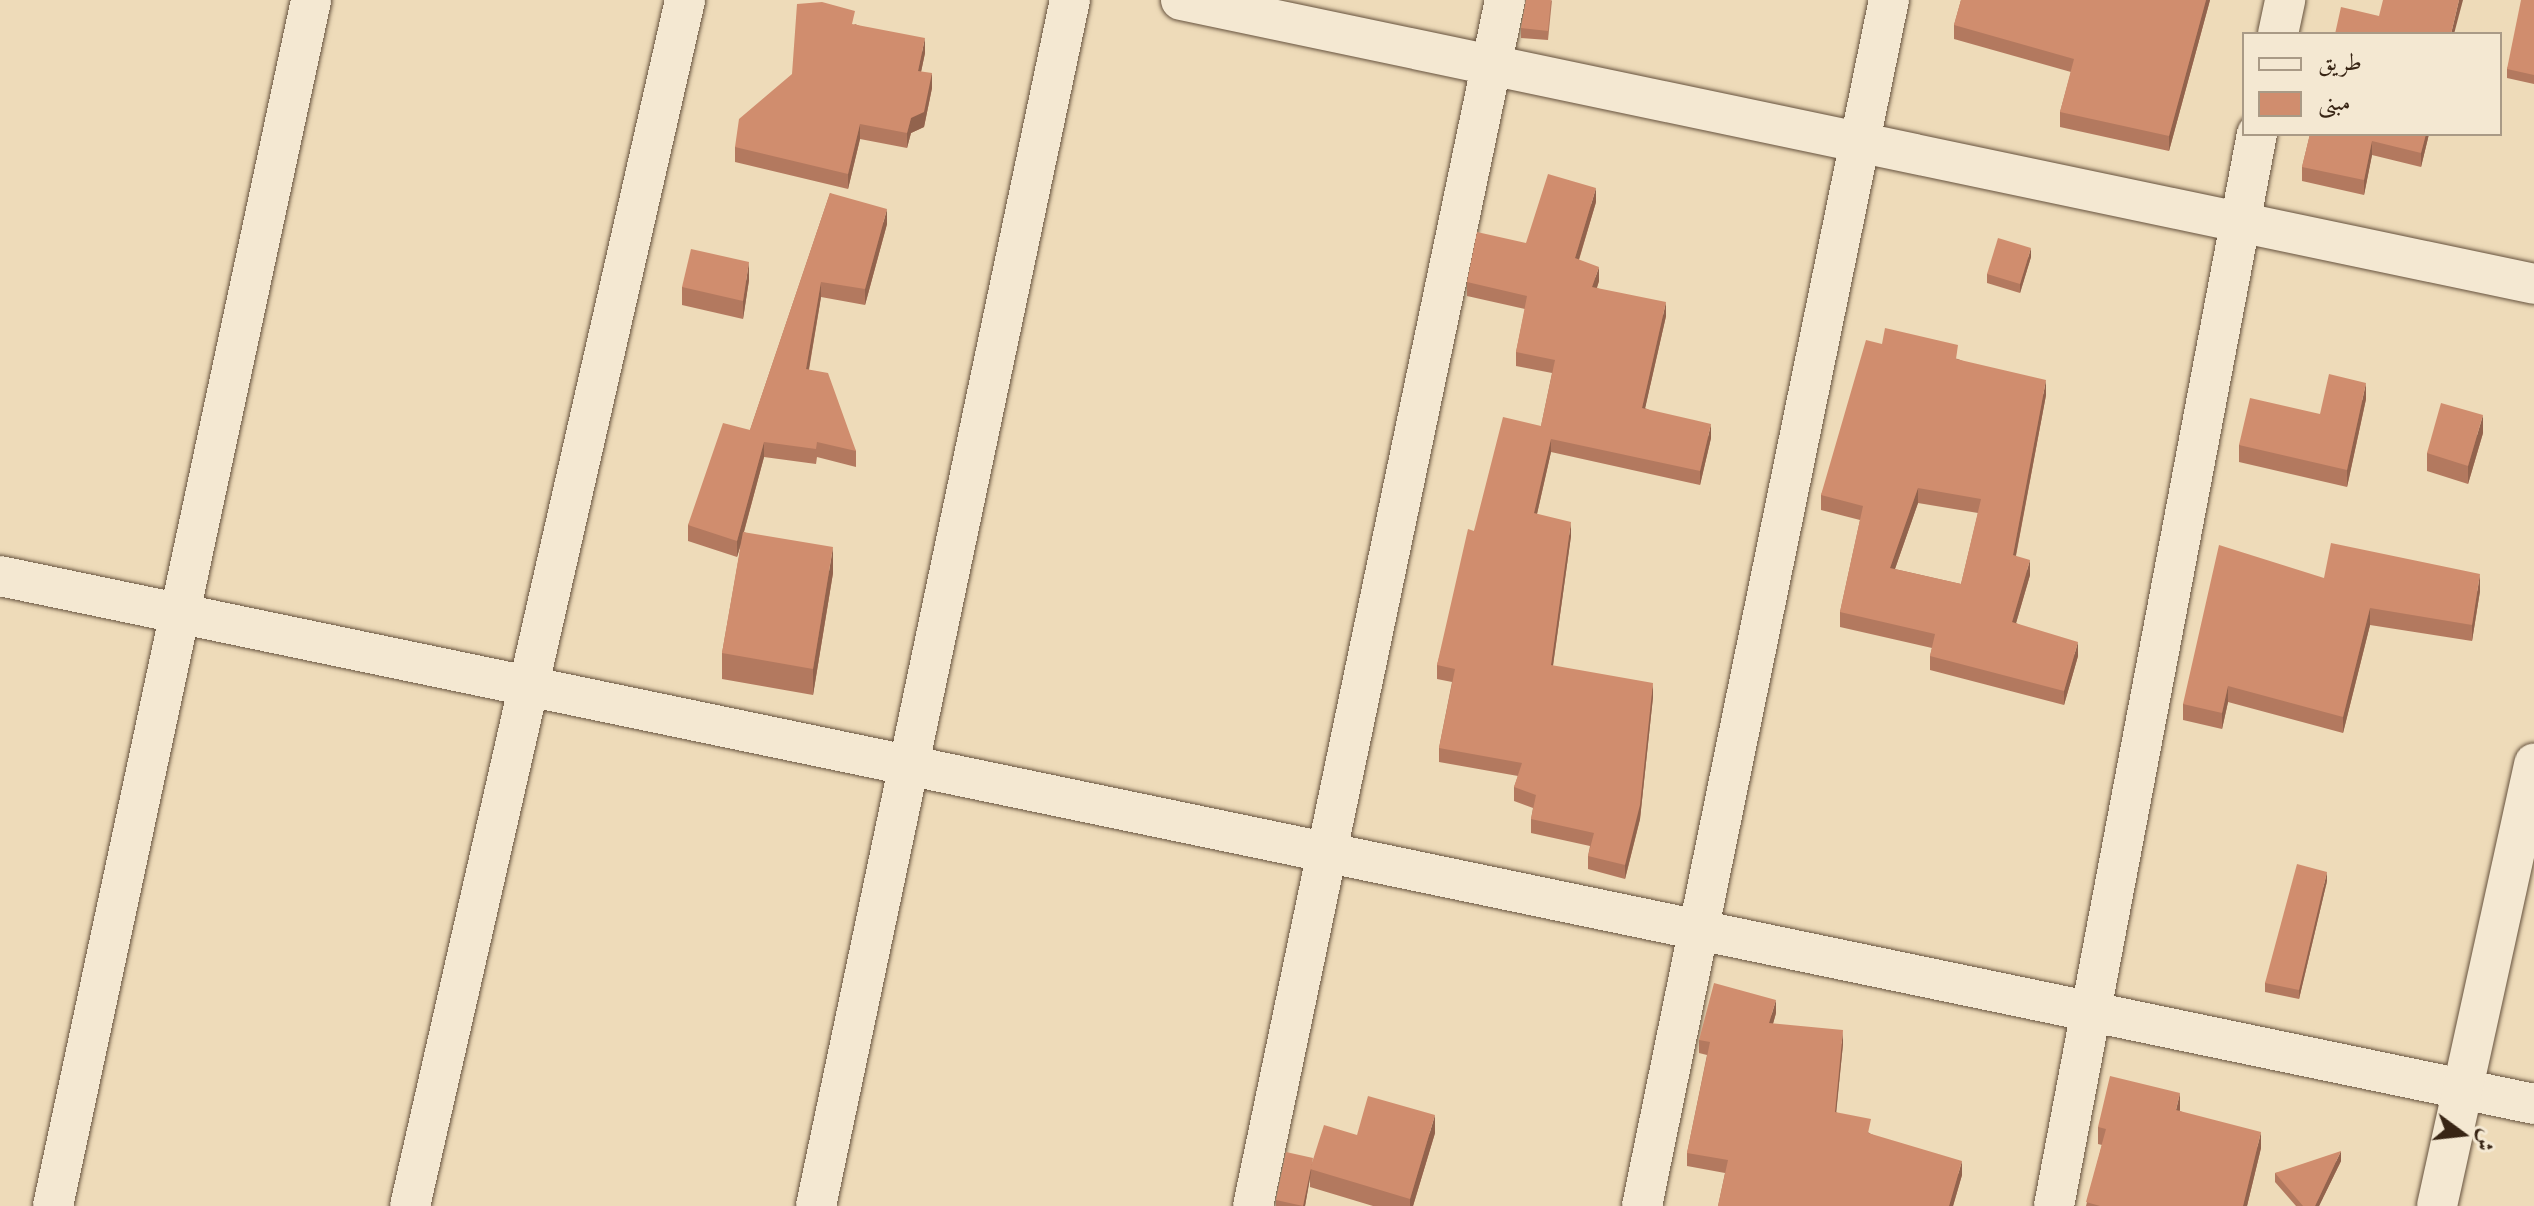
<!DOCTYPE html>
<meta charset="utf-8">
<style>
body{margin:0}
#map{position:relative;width:2534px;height:1206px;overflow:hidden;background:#eedbb9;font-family:Alegreya,Amiri,serif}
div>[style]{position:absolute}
.roads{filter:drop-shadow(0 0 2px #66523e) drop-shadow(0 0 2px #66523e)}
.minor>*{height:40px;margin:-20px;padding:0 20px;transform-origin:20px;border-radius:20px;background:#f4e8d2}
.wall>*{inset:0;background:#b3795f}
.shaded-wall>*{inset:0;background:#92634d}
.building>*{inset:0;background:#d08d6e}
span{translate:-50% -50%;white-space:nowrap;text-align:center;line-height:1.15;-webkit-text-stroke:8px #f4e8d2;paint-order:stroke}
.legend{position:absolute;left:2242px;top:32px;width:260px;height:104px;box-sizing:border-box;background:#f4e8d2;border:2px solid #a99a86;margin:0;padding:10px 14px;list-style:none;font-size:24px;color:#382515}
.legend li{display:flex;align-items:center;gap:16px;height:40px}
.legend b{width:40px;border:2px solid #a99a86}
.north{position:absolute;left:2422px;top:1094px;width:80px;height:80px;-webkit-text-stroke:6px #f4e8d2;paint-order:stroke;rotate:105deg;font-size:22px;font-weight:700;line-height:32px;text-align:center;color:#382515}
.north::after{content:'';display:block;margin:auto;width:28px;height:36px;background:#382515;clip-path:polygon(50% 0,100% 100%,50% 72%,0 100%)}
</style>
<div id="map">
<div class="roads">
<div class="minor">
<i style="left:1181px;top:0;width:1382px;rotate:11.85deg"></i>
<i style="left:2278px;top:34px;width:35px;rotate:-78deg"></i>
<i style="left:0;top:576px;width:2588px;rotate:11.77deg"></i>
<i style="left:53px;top:1206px;width:1233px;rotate:-77.92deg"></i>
<i style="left:410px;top:1206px;width:1237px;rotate:-77.15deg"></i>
<i style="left:816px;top:1206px;width:1232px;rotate:-78.11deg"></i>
<i style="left:1253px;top:1206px;width:1232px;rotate:-78.2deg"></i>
<i style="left:1642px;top:1206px;width:1231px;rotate:-78.43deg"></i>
<i style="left:2054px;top:1206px;width:1091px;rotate:-79.28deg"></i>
<i style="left:2437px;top:1206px;width:453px;rotate:-77.6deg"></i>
</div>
</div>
<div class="wall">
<i style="clip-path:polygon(1552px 0,1548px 40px,1521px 38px,1521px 28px)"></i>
<i style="clip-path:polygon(1961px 0,2210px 0,2169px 151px,2060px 127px,2060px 112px,2071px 72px,1954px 39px,1954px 25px)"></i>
<i style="clip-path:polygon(2534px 0,2534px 84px,2507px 78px,2507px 69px)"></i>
<i style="clip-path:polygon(855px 24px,925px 53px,921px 72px,932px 88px,924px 127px,911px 133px,907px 148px,860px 139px,848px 189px,735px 162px,735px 147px)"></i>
<i style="clip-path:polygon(2310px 134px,2429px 134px,2421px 167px,2372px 155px,2364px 195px,2302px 181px,2302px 167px)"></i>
<i style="clip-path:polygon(830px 193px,887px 224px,865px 305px,821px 297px,809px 370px,856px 451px,856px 467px,817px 457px,816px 464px,764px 457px,744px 532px,833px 573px,813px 695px,722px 679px,722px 653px,741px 545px,737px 557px,688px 541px,688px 525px,750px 430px)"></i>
<i style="clip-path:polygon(1596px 202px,1579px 260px,1599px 281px,1597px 288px,1666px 316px,1645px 408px,1711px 438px,1700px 485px,1551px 452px,1537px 514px,1571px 536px,1553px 666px,1653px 697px,1640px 819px,1625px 879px,1588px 869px,1588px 856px,1590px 846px,1531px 833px,1531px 819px,1533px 808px,1514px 801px,1514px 787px,1518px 776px,1439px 762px,1439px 748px,1452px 682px,1437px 679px,1437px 665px,1474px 531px,1541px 426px,1552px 373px,1516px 366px,1516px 352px,1525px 309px,1467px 296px,1467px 282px,1526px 243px)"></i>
<i style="clip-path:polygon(2031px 257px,2020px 293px,1987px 283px,1987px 274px)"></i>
<i style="clip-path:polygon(749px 280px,743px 319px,682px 305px,682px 287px)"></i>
<i style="clip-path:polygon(evenodd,1882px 344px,1958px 359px,2046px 395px,2016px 556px,2030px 575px,2016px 623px,2078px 656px,2064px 705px,1930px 670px,1930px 656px,1932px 648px,1840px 627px,1840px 612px,1860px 520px,1821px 510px,1821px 495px,1882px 344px,1918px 503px,1978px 513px,1961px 584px,1895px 569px,1918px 503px)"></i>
<i style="clip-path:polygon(2366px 399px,2347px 487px,2239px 462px,2239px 445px,2320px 414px)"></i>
<i style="clip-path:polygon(2483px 433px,2468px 484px,2427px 471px,2427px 453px)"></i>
<i style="clip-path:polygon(2324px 578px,2480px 591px,2472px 641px,2370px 625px,2343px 733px,2228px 702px,2222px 729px,2183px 720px,2183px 704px)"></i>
<i style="clip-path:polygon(2327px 881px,2299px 999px,2265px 992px,2265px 983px)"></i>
<i style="clip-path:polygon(1776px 1013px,1773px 1024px,1843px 1044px,1836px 1112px,1871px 1134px,1962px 1175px,1953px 1206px,1718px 1206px,1725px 1173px,1687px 1166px,1687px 1153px,1707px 1055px,1699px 1053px,1699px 1040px)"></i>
<i style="clip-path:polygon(2180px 1111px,2261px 1148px,2247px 1206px,2086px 1206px,2102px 1145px,2098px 1144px,2098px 1127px)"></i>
<i style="clip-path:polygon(1435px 1133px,1413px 1206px,1373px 1206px,1310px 1187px,1310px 1178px,1305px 1206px,1276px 1206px,1276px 1200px,1313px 1162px,1357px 1135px)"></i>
<i style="clip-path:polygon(2341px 1161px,2319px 1206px,2296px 1206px,2275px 1182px,2275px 1173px)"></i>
</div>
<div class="shaded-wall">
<i style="clip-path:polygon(2206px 0,2210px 0,2169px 151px,2169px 136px)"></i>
<i style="clip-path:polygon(2459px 0,2463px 0,2454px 34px,2451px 34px)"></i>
<i style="clip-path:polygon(925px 38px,925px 53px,918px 86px,918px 71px)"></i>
<i style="clip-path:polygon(932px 73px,932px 88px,924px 127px,911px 133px,907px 148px,907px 133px,911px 118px)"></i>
<i style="clip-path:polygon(860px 124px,860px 139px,848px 189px,848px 174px)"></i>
<i style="clip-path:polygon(2426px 134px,2429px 134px,2421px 167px,2421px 153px)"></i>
<i style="clip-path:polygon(2372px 141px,2372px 155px,2364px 195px,2364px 180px)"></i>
<i style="clip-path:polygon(1596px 188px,1596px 202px,1575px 272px,1575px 258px)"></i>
<i style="clip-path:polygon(887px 209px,887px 224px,865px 305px,865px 289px)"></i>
<i style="clip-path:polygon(2031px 248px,2031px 257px,2020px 293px,2020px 284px)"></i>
<i style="clip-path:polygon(749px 262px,749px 280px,743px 319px,743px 301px)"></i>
<i style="clip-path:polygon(1599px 267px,1599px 281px,1592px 301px,1592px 287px)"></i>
<i style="clip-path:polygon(821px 282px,821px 297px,806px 385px,806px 369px)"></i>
<i style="clip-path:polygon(1666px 302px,1666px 316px,1642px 422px,1642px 408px)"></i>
<i style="clip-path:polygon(2046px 380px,2046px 395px,2013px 570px,2013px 555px)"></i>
<i style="clip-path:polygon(2366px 383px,2366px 399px,2347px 487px,2347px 470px)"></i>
<i style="clip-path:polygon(2483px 415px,2483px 433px,2468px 484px,2468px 466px)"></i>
<i style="clip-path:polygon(1711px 424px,1711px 438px,1700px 485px,1700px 471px)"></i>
<i style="clip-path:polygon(1551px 439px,1551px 452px,1534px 527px,1534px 513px)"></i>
<i style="clip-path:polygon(764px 442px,764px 457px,737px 557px,737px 541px)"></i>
<i style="clip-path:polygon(1918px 488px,1918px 503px,1890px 583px,1890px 568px)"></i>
<i style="clip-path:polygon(1571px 522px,1571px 536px,1551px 679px,1551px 665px)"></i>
<i style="clip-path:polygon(833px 547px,833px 573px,813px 695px,813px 669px)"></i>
<i style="clip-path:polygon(2030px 560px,2030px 575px,2012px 637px,2012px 622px)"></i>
<i style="clip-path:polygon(2480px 574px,2480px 591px,2472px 641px,2472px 625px)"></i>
<i style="clip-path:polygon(2370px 608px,2370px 625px,2343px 733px,2343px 717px)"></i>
<i style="clip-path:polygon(2078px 642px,2078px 656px,2064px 705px,2064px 691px)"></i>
<i style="clip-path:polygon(1653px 683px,1653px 697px,1640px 819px,1625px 879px,1625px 865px)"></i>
<i style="clip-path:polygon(2228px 686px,2228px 702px,2222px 729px,2222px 713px)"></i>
<i style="clip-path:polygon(2327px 872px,2327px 881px,2299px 999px,2299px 990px)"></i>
<i style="clip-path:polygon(1776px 1000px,1776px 1013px,1769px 1037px,1769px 1023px)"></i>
<i style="clip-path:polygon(1843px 1030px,1843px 1044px,1835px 1125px,1835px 1112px)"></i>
<i style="clip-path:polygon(2180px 1093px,2180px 1110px,2176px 1127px,2176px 1110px)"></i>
<i style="clip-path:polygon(1435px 1115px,1435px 1133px,1413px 1206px,1410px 1206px,1410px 1199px)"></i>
<i style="clip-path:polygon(2261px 1132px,2261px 1148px,2247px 1206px,2243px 1206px)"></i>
<i style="clip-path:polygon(2341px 1151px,2341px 1161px,2319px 1206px,2315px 1206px)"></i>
<i style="clip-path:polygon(1313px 1158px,1310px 1178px,1305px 1206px,1303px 1206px)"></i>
<i style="clip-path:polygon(1962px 1161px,1962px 1175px,1953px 1206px,1949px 1206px)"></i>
</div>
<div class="building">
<i style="clip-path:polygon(1526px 0,1551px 0,1548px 31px,1521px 28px)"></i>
<i style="clip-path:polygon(1961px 0,2206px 0,2169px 136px,2060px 112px,2074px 59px,1954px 25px)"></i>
<i style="clip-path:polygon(2383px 0,2459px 0,2451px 34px,2335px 34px,2341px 7px,2379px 16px)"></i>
<i style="clip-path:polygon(2521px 0,2534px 0,2534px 75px,2507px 69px)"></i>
<i style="clip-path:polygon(822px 2px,855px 11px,852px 24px,925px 38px,918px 71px,932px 73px,924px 112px,911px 118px,907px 133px,860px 124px,848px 174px,735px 147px,739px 119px,792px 74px,797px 4px)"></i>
<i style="clip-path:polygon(2310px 134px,2426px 134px,2421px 153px,2372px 141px,2364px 180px,2302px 167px)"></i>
<i style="clip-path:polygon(1548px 174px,1596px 188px,1575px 258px,1599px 267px,1592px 287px,1666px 302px,1642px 408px,1711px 424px,1700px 471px,1551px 439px,1534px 513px,1571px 522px,1551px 665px,1653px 683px,1640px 805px,1625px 865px,1588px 856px,1594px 833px,1531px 819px,1536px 795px,1514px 787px,1522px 763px,1439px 748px,1455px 669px,1437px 665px,1468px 529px,1474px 531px,1503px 417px,1541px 426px,1555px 360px,1516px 352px,1527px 296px,1467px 282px,1477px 232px,1526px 243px)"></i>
<i style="clip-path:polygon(830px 193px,887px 209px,865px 289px,821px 282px,806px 369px,828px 373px,856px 451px,817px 442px,816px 449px,764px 442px,737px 541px,688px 525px,723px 423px,750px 430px)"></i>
<i style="clip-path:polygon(1998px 238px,2031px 248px,2020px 284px,1987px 274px)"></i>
<i style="clip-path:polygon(691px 249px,749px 262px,743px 301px,682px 287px)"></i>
<i style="clip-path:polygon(evenodd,1885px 328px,1958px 345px,1956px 359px,2046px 380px,2013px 555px,2030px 560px,2012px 622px,2078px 642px,2064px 691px,1930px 656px,1935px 634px,1840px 612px,1863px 506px,1821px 495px,1866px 340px,1882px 344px,1885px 328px,1918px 488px,1981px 499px,1961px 584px,1890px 568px,1918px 488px)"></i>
<i style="clip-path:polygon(2329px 374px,2366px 383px,2347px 470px,2239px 445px,2250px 398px,2320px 414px)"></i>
<i style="clip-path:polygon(2441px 403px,2483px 415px,2468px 466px,2427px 453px)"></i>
<i style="clip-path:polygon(743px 532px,833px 547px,813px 669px,722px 653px)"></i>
<i style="clip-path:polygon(2331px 543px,2480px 574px,2472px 625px,2370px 608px,2343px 717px,2228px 686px,2222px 713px,2183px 704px,2219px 545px,2324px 578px)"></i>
<i style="clip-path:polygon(2297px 864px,2327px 872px,2299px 990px,2265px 983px)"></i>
<i style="clip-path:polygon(1714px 983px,1776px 1000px,1769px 1023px,1843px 1030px,1835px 1112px,1871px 1119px,1868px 1133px,1962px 1161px,1949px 1206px,1718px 1206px,1728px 1160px,1687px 1153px,1710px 1042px,1699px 1040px)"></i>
<i style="clip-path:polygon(2110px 1076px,2180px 1093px,2176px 1110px,2261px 1132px,2243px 1206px,2100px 1206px,2086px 1202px,2106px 1129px,2098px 1127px)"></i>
<i style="clip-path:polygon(1368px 1096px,1435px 1115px,1410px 1199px,1310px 1169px,1324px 1125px,1357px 1135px)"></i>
<i style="clip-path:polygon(2341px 1151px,2315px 1206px,2303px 1206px,2275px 1173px)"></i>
<i style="clip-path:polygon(1286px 1152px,1313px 1158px,1303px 1206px,1276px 1200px)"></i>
</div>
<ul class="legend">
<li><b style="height:10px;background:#f4e8d2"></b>طريق</li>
<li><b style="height:22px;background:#d08d6e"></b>مبنى</li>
</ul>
<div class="north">ش</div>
</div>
